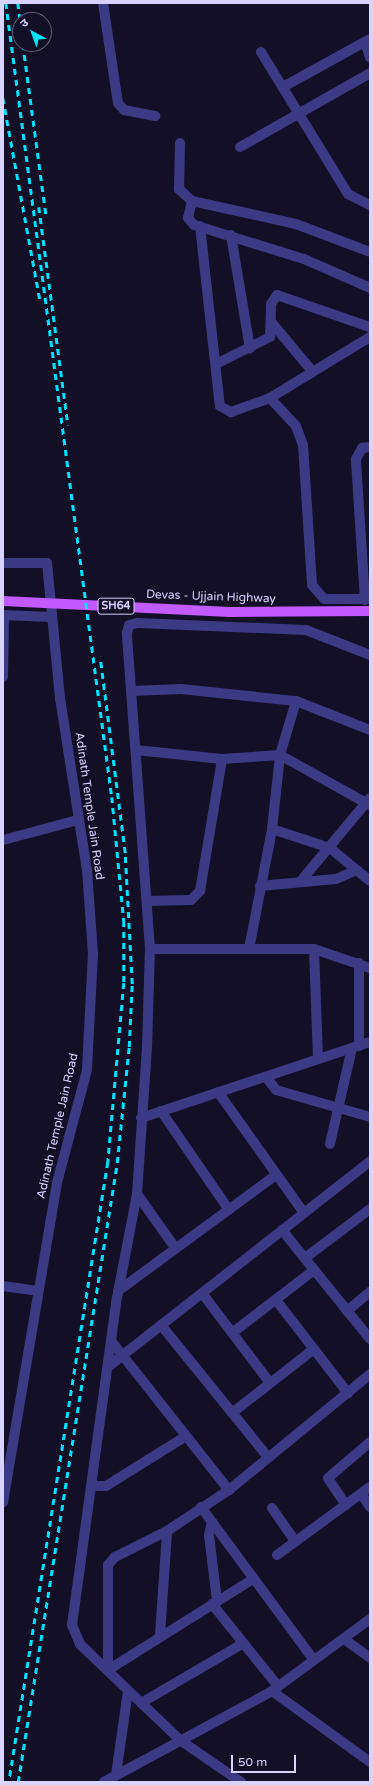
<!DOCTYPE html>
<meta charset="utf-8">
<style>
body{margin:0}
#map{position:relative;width:373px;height:1785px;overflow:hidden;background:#130f26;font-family:"Varela Round","Noto Sans Devanagari",sans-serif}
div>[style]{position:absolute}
.street>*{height:10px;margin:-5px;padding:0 5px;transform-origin:5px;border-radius:5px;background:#3d3a85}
.primary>*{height:10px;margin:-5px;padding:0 5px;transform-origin:5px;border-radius:5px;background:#c25bff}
.rail>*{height:2.5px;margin-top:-1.25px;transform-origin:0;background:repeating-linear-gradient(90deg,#00e5ff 0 6px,transparent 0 11px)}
span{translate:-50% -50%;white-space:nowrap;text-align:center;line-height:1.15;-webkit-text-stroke:3.5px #130f26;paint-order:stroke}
.shield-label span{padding:1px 3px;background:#130f26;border:1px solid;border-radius:3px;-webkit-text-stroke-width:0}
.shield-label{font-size:11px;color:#d9d4ff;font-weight:700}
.street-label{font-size:12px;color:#d9d4ff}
.frame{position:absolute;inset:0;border:4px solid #d9d4ff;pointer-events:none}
.north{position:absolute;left:12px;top:12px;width:40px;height:40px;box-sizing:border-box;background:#130f26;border:1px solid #625e7d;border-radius:50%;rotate:319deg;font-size:11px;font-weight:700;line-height:16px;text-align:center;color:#d9d4ff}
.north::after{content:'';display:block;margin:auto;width:14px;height:18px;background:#00e5ff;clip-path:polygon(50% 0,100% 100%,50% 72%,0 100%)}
.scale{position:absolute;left:231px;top:1755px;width:65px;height:18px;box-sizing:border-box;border:2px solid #d9d4ff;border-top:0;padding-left:5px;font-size:12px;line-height:14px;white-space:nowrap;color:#d9d4ff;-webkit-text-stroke:3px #130f26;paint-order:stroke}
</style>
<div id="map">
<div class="street">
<i style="left:103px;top:3px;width:101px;rotate:81.5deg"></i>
<i style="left:118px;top:103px;width:9px;rotate:49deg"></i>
<i style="left:124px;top:110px;width:32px;rotate:11deg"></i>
<i style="left:365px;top:42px;width:16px;rotate:72deg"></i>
<i style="left:261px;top:52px;width:167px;rotate:58.5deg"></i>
<i style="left:348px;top:194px;width:25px;rotate:27deg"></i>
<i style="left:283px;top:87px;width:99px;rotate:-28.9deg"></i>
<i style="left:180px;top:143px;width:46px;rotate:91.2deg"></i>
<i style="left:179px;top:189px;width:18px;rotate:43deg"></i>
<i style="left:192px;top:201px;width:107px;rotate:12.5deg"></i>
<i style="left:296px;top:224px;width:79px;rotate:20.7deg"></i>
<i style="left:240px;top:147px;width:150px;rotate:-29.6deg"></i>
<i style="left:192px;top:201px;width:17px;rotate:103deg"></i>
<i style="left:188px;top:218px;width:9px;rotate:49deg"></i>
<i style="left:194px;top:225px;width:115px;rotate:17.2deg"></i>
<i style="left:304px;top:259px;width:72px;rotate:23.7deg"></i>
<i style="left:200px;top:226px;width:181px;rotate:83.7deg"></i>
<i style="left:220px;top:406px;width:13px;rotate:29deg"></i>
<i style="left:231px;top:412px;width:41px;rotate:-19.7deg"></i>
<i style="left:270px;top:398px;width:38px;rotate:47deg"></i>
<i style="left:296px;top:426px;width:20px;rotate:70deg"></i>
<i style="left:303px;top:445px;width:140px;rotate:86.3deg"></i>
<i style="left:312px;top:585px;width:18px;rotate:49deg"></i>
<i style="left:324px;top:599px;width:46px"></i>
<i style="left:231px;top:235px;width:115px;rotate:80.5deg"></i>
<i style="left:271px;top:322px;width:65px;rotate:50deg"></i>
<i style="left:216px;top:364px;width:60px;rotate:-26.6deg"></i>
<i style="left:270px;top:337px;width:33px;rotate:-88deg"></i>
<i style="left:271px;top:304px;width:11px;rotate:-56deg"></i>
<i style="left:277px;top:295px;width:98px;rotate:19deg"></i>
<i style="left:270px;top:398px;width:117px;rotate:-31.4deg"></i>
<i style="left:3px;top:563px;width:44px"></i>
<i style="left:47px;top:563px;width:136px;rotate:84.5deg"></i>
<i style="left:60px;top:698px;width:174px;rotate:81.1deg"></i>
<i style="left:87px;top:870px;width:84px;rotate:85.9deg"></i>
<i style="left:93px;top:954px;width:116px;rotate:93deg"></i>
<i style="left:87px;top:1070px;width:117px;rotate:104.9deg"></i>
<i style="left:57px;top:1183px;width:324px;rotate:99.6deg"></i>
<i style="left:365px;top:600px;width:141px;rotate:-93.7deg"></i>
<i style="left:356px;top:459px;width:13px;rotate:-61deg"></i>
<i style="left:362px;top:448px;width:8px;rotate:-7deg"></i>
<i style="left:3px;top:615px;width:47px;rotate:2.4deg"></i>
<i style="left:3px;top:677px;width:61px;rotate:-89.1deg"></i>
<i style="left:132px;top:691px;width:49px;rotate:-2.3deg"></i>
<i style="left:181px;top:689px;width:116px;rotate:6deg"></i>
<i style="left:296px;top:701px;width:79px;rotate:21.4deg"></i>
<i style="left:136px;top:750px;width:86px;rotate:6deg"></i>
<i style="left:222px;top:759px;width:58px;rotate:-3.9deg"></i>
<i style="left:280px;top:755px;width:103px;rotate:29.1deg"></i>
<i style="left:272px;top:829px;width:61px;rotate:18.1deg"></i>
<i style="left:330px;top:848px;width:52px;rotate:39.5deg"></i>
<i style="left:3px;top:840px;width:78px;rotate:-14.9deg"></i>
<i style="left:300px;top:882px;width:109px;rotate:-50.2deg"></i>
<i style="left:260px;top:886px;width:76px;rotate:-5.3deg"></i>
<i style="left:336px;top:879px;width:23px;rotate:-23deg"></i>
<i style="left:147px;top:901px;width:44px;rotate:-1.3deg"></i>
<i style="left:191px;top:900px;width:13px;rotate:-45deg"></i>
<i style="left:200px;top:891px;width:134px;rotate:-80.5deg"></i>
<i style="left:150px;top:949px;width:164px"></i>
<i style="left:314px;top:949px;width:59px;rotate:18.7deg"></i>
<i style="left:249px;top:949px;width:122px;rotate:-79.1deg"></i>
<i style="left:272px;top:829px;width:74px;rotate:-83.8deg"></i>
<i style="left:280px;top:755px;width:56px;rotate:-73.5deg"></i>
<i style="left:314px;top:949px;width:110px;rotate:87.9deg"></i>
<i style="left:359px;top:1046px;width:83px;rotate:-90deg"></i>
<i style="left:266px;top:1077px;width:16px;rotate:52deg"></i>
<i style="left:276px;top:1090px;width:98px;rotate:16deg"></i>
<i style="left:218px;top:1092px;width:148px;rotate:54.6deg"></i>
<i style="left:161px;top:1111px;width:120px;rotate:55.5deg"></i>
<i style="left:141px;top:1118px;width:241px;rotate:-18.4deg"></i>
<i style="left:330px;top:1144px;width:98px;rotate:-77.1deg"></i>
<i style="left:137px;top:1194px;width:67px;rotate:54.7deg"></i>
<i style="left:282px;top:1230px;width:140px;rotate:51.1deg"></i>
<i style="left:305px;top:1258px;width:81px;rotate:-37deg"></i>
<i style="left:3px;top:1286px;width:35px;rotate:8deg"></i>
<i style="left:118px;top:1291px;width:196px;rotate:-36.3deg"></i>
<i style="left:202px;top:1293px;width:113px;rotate:52.9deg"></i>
<i style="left:276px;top:1300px;width:118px;rotate:52.3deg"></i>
<i style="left:347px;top:1311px;width:30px;rotate:-40deg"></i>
<i style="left:161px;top:1325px;width:170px;rotate:51deg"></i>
<i style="left:232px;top:1333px;width:103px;rotate:-37.5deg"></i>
<i style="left:112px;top:1342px;width:189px;rotate:51.7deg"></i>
<i style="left:109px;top:1366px;width:332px;rotate:-38.1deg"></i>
<i style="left:232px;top:1413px;width:104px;rotate:-38deg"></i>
<i style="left:93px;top:1486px;width:13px"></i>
<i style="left:106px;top:1486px;width:94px;rotate:-32deg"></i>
<i style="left:361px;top:1494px;width:16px;rotate:55deg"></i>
<i style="left:346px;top:1505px;width:32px;rotate:-124deg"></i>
<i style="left:328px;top:1478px;width:55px;rotate:-40.6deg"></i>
<i style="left:201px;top:1507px;width:189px;rotate:53.6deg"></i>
<i style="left:272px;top:1508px;width:40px;rotate:55.1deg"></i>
<i style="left:212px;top:1522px;width:13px;rotate:103deg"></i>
<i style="left:209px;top:1535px;width:66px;rotate:83.1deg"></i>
<i style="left:277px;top:1555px;width:115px;rotate:-36.2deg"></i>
<i style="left:212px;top:1604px;width:105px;rotate:51.2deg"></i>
<i style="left:160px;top:1635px;width:104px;rotate:-86.1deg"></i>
<i style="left:344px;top:1639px;width:32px;rotate:36deg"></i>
<i style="left:108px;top:1670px;width:105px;rotate:-90deg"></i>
<i style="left:108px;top:1565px;width:11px;rotate:-49deg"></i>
<i style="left:115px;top:1557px;width:58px;rotate:-26.6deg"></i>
<i style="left:167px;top:1531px;width:74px;rotate:-33.5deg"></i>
<i style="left:229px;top:1490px;width:183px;rotate:-39.4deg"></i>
<i style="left:108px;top:1670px;width:171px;rotate:-32.1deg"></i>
<i style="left:272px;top:1691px;width:121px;rotate:35.9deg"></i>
<i style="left:141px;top:1703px;width:117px;rotate:-30.3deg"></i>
<i style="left:116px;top:1775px;width:85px;rotate:-81.9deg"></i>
<i style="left:104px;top:1782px;width:191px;rotate:-28.4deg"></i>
<i style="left:272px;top:1691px;width:122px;rotate:-36.3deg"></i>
<i style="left:241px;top:1782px;width:74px;rotate:-145.5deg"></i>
<i style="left:180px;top:1740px;width:139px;rotate:-136.2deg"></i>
<i style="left:80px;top:1644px;width:21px;rotate:-113deg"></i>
<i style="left:72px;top:1625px;width:325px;rotate:-82.2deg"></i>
<i style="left:116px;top:1303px;width:111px;rotate:-79.1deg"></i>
<i style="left:137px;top:1194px;width:146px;rotate:-86.1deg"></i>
<i style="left:147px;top:1048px;width:99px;rotate:-88.3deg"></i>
<i style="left:150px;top:949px;width:317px;rotate:-94.2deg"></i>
<i style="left:127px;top:633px;width:8px;rotate:-76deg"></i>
<i style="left:129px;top:625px;width:9px;rotate:-13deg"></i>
<i style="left:138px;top:623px;width:168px;rotate:2.4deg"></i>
<i style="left:306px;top:630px;width:69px;rotate:21.3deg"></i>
</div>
<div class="primary">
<i style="left:3px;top:601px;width:227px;rotate:2.8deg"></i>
<i style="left:230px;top:612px;width:140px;rotate:-0.4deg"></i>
</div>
<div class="rail">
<i style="left:6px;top:3px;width:801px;rotate:82.4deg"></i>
<i style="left:112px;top:797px;width:125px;rotate:84.5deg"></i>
<i style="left:124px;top:921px;width:62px;rotate:90deg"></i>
<i style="left:124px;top:983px;width:180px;rotate:95.1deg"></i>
<i style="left:108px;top:1162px;width:628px;rotate:99.07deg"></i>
<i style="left:18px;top:3px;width:17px;rotate:83deg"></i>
<i style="left:23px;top:44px;width:173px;rotate:82.3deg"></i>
<i style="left:3px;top:98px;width:204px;rotate:79.6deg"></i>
<i style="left:39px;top:207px;width:220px;rotate:82.4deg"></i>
<i style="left:18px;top:1782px;width:627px;rotate:-80.91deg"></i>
<i style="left:117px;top:1163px;width:117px;rotate:-84.1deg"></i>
<i style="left:129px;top:1047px;width:63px;rotate:-87.3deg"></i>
<i style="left:132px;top:984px;width:131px;rotate:-93.1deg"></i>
<i style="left:125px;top:853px;width:198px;rotate:-97.3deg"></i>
</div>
<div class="shield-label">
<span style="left:116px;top:606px">SH64</span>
</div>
<div class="street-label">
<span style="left:211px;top:597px;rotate:2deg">Devas - Ujjain Highway</span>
<span style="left:89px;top:806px;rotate:82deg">Adinath Temple Jain Road</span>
<span style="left:58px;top:1126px;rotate:-77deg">Adinath Temple Jain Road</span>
</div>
<div class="frame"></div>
<div class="north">उ</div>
<div class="scale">50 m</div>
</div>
